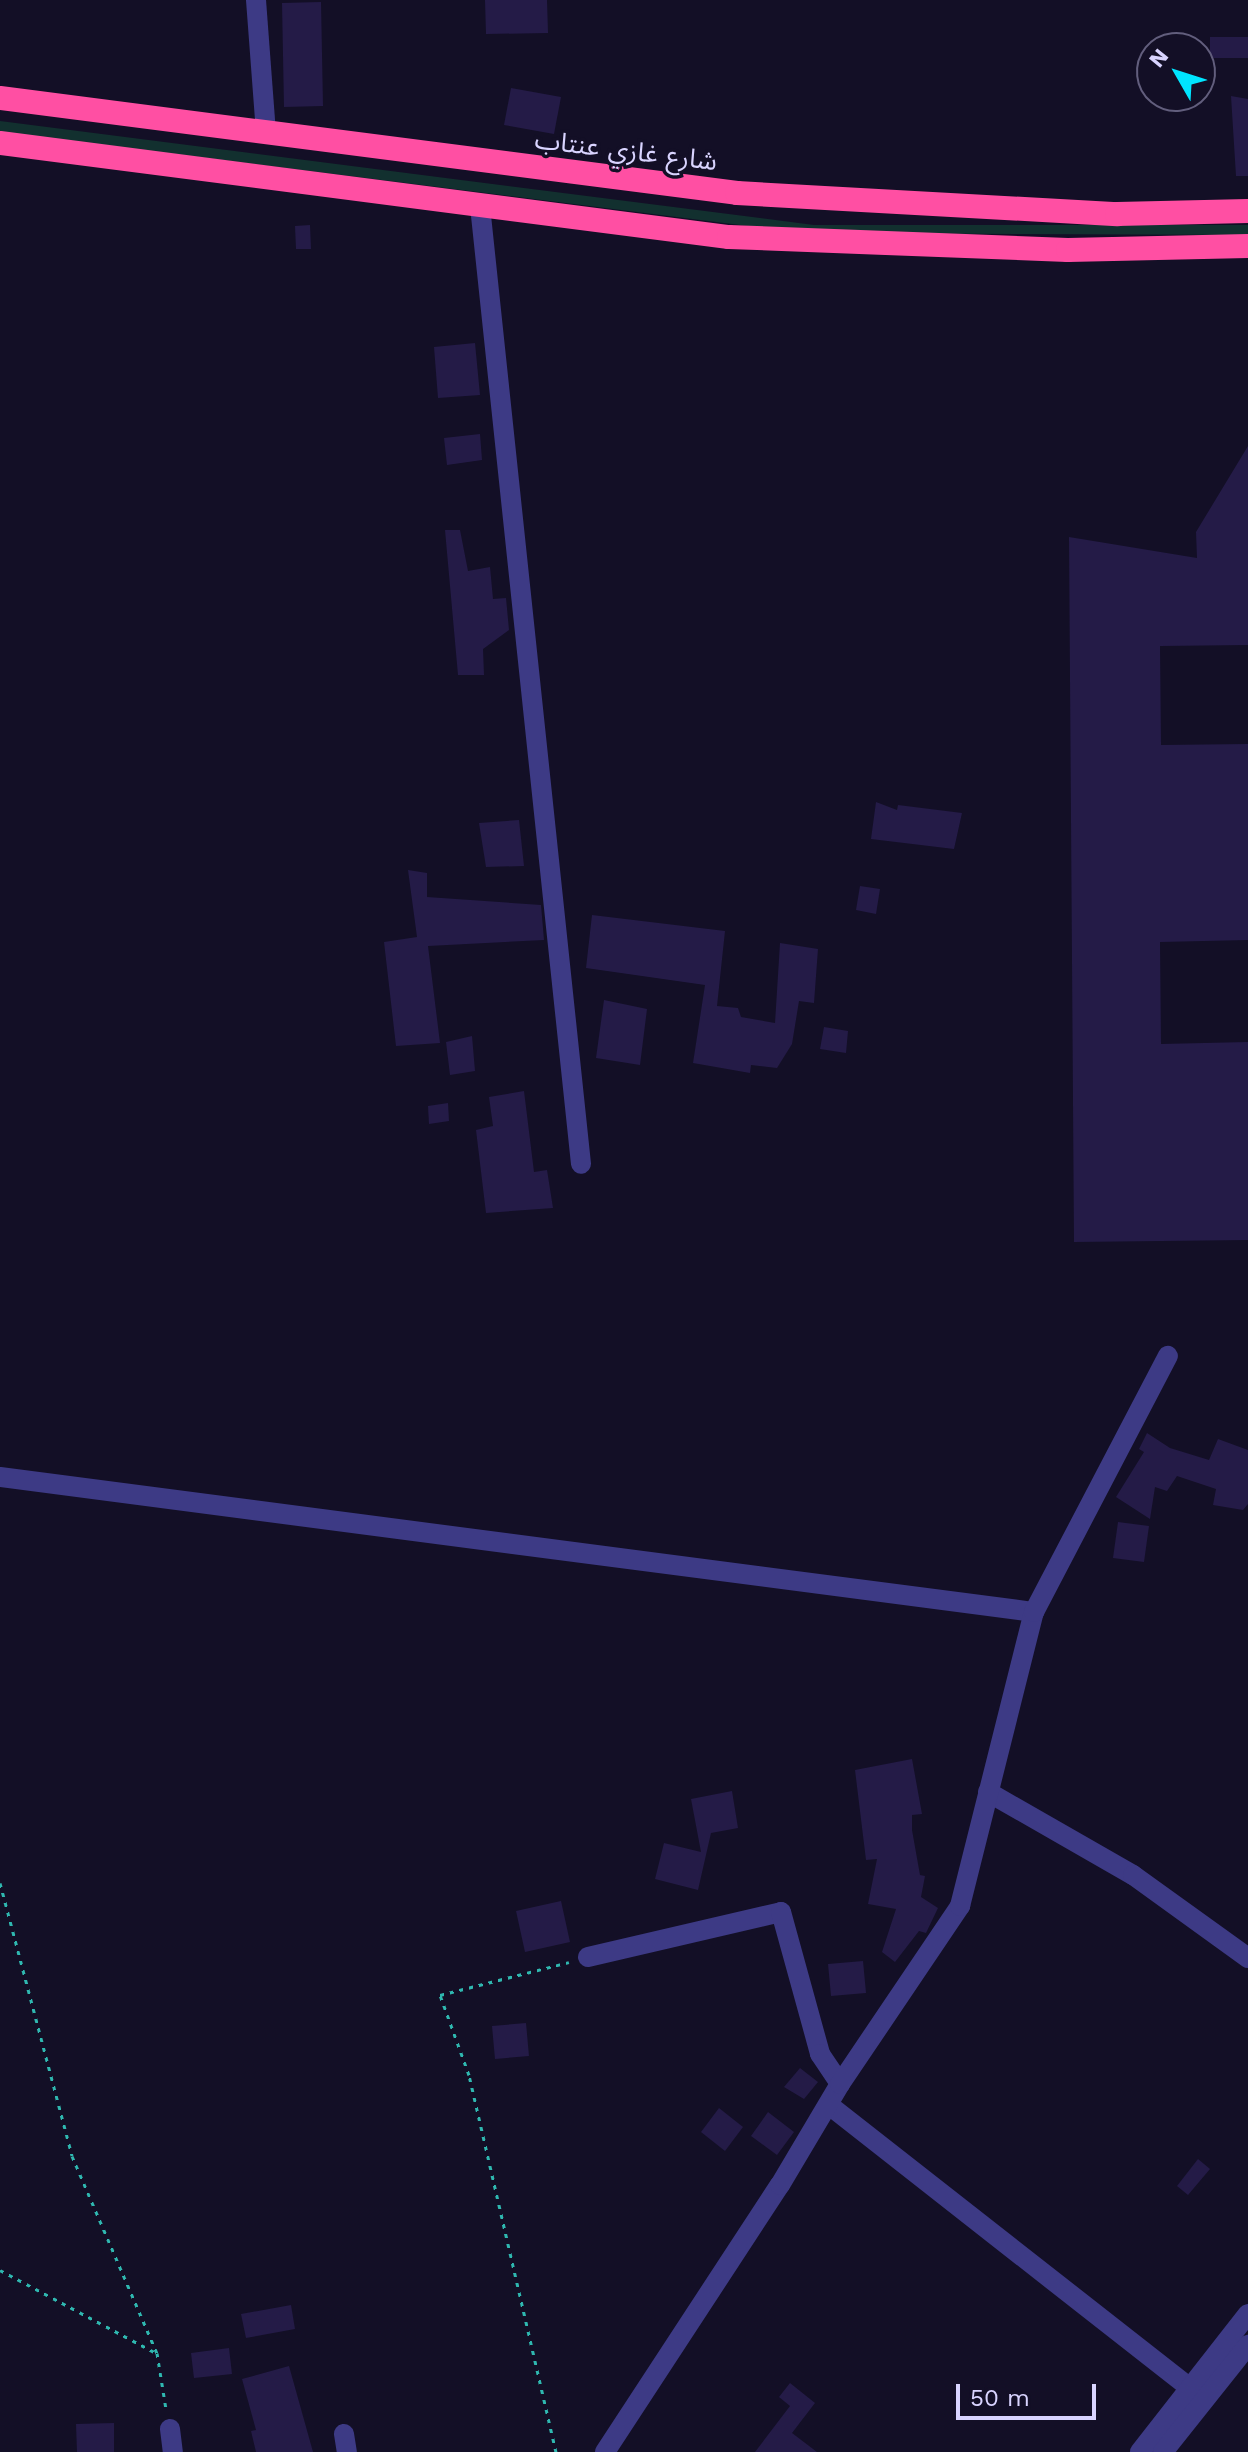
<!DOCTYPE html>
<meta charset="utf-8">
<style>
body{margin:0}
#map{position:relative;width:1248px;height:2452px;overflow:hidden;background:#130f26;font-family:"Work Sans","Noto Sans Arabic",sans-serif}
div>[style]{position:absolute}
.green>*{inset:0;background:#12302f}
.building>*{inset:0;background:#241b47}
.path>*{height:3px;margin-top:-1.5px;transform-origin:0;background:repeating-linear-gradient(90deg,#2fb8b0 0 4px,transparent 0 10px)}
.minor>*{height:20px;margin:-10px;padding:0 10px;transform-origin:10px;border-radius:10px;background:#3d3a85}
.highway>*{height:24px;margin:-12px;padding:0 12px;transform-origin:12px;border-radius:12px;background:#ff4fa3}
span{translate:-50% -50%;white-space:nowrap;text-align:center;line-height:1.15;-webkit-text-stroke:7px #130f26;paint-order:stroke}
.street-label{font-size:26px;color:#d9d4ff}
.north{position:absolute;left:1136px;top:32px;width:80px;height:80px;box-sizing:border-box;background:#130f26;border:2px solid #625e7d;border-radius:50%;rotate:309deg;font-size:22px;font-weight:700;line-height:32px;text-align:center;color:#d9d4ff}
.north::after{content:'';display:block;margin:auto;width:28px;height:36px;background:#00e5ff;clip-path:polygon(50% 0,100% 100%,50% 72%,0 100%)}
.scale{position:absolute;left:956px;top:2384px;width:140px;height:36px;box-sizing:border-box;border:4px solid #d9d4ff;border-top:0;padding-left:10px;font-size:24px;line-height:28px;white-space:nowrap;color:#d9d4ff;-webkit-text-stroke:6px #130f26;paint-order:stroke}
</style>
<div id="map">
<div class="green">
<i style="clip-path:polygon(0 121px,814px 225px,1248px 225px,1248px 235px,804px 233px,0 132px)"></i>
</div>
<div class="building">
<i style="clip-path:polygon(485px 0,547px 0,548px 33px,486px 34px)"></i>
<i style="clip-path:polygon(321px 2px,323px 106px,284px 107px,282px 3px)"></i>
<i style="clip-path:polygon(1210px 37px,1248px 37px,1248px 58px,1210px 58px)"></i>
<i style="clip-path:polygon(511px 88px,561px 97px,554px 134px,504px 125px)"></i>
<i style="clip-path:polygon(1231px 96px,1248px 99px,1248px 176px,1236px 176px)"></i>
<i style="clip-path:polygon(310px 225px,311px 249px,296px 249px,295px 226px)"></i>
<i style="clip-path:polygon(475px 343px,480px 395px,438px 398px,434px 347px)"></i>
<i style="clip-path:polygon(480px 434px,482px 460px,447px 465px,444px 438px)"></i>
<i style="clip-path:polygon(1248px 446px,1248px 645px,1160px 646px,1161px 745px,1248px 744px,1248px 940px,1160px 942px,1161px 1044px,1248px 1042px,1248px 1240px,1074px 1242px,1069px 537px,1197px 558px,1196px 532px)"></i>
<i style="clip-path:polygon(445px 530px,460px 530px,468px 571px,490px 567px,493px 599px,506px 598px,509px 630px,483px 649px,484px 675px,458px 675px)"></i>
<i style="clip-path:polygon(876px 802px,897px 810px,898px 805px,962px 813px,954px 849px,871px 839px)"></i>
<i style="clip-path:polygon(519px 820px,524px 866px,486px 867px,479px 823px)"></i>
<i style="clip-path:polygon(408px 870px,427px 873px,427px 897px,541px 905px,544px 940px,428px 946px,440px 1043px,396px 1046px,384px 942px,417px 937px)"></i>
<i style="clip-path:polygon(860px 886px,880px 889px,876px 914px,856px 910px)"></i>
<i style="clip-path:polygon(592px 915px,725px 931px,717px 1006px,738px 1008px,741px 1017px,775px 1023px,780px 943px,818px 949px,814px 1003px,799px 1001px,792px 1044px,777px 1068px,751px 1065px,750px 1073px,693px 1063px,705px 985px,586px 968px)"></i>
<i style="clip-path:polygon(604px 1000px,647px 1009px,640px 1065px,596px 1058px)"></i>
<i style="clip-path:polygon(824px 1027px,848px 1031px,846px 1053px,820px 1049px)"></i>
<i style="clip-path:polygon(472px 1036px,475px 1071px,450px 1075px,446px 1042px)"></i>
<i style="clip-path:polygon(524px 1091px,534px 1172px,547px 1170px,553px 1208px,486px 1213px,476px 1130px,493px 1126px,489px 1097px)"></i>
<i style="clip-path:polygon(448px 1103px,449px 1121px,429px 1124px,428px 1106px)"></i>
<i style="clip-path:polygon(1147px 1433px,1170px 1448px,1209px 1460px,1218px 1439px,1248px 1450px,1248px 1504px,1243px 1510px,1213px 1505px,1216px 1489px,1177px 1476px,1167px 1491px,1155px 1487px,1150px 1519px,1116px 1497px,1144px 1452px,1139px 1449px)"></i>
<i style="clip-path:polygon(1118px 1522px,1149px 1526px,1144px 1562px,1113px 1558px)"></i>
<i style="clip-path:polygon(912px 1759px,922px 1814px,912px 1815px,912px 1830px,920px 1875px,925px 1876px,921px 1897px,938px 1908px,926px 1933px,919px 1931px,895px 1962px,882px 1952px,896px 1909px,868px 1904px,877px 1859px,866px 1860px,855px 1770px)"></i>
<i style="clip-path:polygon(732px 1791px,738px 1828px,711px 1833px,698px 1890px,655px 1879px,664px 1843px,701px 1852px,691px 1799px)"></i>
<i style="clip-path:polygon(561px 1901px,570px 1942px,525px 1952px,516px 1911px)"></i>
<i style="clip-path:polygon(863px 1961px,866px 1993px,831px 1996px,828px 1964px)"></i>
<i style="clip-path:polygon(526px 2023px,529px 2056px,495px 2059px,492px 2026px)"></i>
<i style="clip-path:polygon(800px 2068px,818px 2082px,804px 2099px,784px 2087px)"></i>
<i style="clip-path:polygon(719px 2108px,743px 2127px,725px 2151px,701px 2132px)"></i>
<i style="clip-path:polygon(768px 2112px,794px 2132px,777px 2155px,751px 2136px)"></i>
<i style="clip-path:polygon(1198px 2159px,1210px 2169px,1188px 2195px,1177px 2186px)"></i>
<i style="clip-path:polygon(291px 2305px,295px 2329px,246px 2338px,241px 2314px)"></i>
<i style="clip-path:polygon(229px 2348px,232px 2374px,194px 2378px,191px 2353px)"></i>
<i style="clip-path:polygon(289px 2366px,313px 2452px,256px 2452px,251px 2431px,256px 2430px,242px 2379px)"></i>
<i style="clip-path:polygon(790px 2383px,815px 2403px,792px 2433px,817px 2452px,755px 2452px,790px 2406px,779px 2397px)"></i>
<i style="clip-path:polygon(114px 2423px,114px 2452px,77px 2452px,76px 2424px)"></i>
</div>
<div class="path">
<i style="left:0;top:1883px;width:282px;rotate:75.2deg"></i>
<i style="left:72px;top:2156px;width:215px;rotate:66.7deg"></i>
<i style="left:157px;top:2353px;width:57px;rotate:80.9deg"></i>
<i style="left:0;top:2270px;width:177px;rotate:28deg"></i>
<i style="left:556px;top:2452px;width:387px;rotate:-103deg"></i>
<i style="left:469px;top:2075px;width:85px;rotate:-109.9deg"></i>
<i style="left:440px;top:1995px;width:133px;rotate:-14.3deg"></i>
</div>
<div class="minor">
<i style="left:256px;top:0;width:133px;rotate:85.7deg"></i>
<i style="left:480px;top:206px;width:963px;rotate:83.98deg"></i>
<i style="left:0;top:1477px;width:1043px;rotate:7.44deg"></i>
<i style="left:988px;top:1792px;width:167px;rotate:29.8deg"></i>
<i style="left:1133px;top:1875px;width:142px;rotate:35.8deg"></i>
<i style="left:588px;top:1957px;width:198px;rotate:-13.1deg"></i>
<i style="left:781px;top:1912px;width:147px;rotate:74.6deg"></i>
<i style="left:820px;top:2054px;width:36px;rotate:56deg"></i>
<i style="left:829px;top:2105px;width:459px;rotate:38.1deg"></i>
<i style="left:170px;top:2429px;width:23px;rotate:83deg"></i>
<i style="left:344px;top:2434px;width:18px;rotate:81deg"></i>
<i style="left:605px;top:2452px;width:319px;rotate:-56.8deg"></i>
<i style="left:780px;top:2185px;width:117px;rotate:-59.3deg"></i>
<i style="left:840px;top:2084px;width:215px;rotate:-56deg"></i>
<i style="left:960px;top:1906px;width:303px;rotate:-75.9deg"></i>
<i style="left:1034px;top:1612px;width:289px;rotate:-62.4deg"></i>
<i style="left:1140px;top:2452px;width:175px;rotate:-52deg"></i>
<i style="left:1163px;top:2452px;width:137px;rotate:-51.5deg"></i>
</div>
<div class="highway">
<i style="left:0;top:98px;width:743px;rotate:7.34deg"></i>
<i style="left:737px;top:193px;width:381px;rotate:3.2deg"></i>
<i style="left:1117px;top:214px;width:131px;rotate:-1.3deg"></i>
<i style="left:0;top:143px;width:735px;rotate:7.35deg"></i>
<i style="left:729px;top:237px;width:339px;rotate:2.2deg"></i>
<i style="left:1068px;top:250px;width:180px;rotate:-1.3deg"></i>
</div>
<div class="street-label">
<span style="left:626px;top:151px;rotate:7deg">شارع غازي عنتاب</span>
</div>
<div class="north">N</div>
<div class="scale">50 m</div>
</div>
